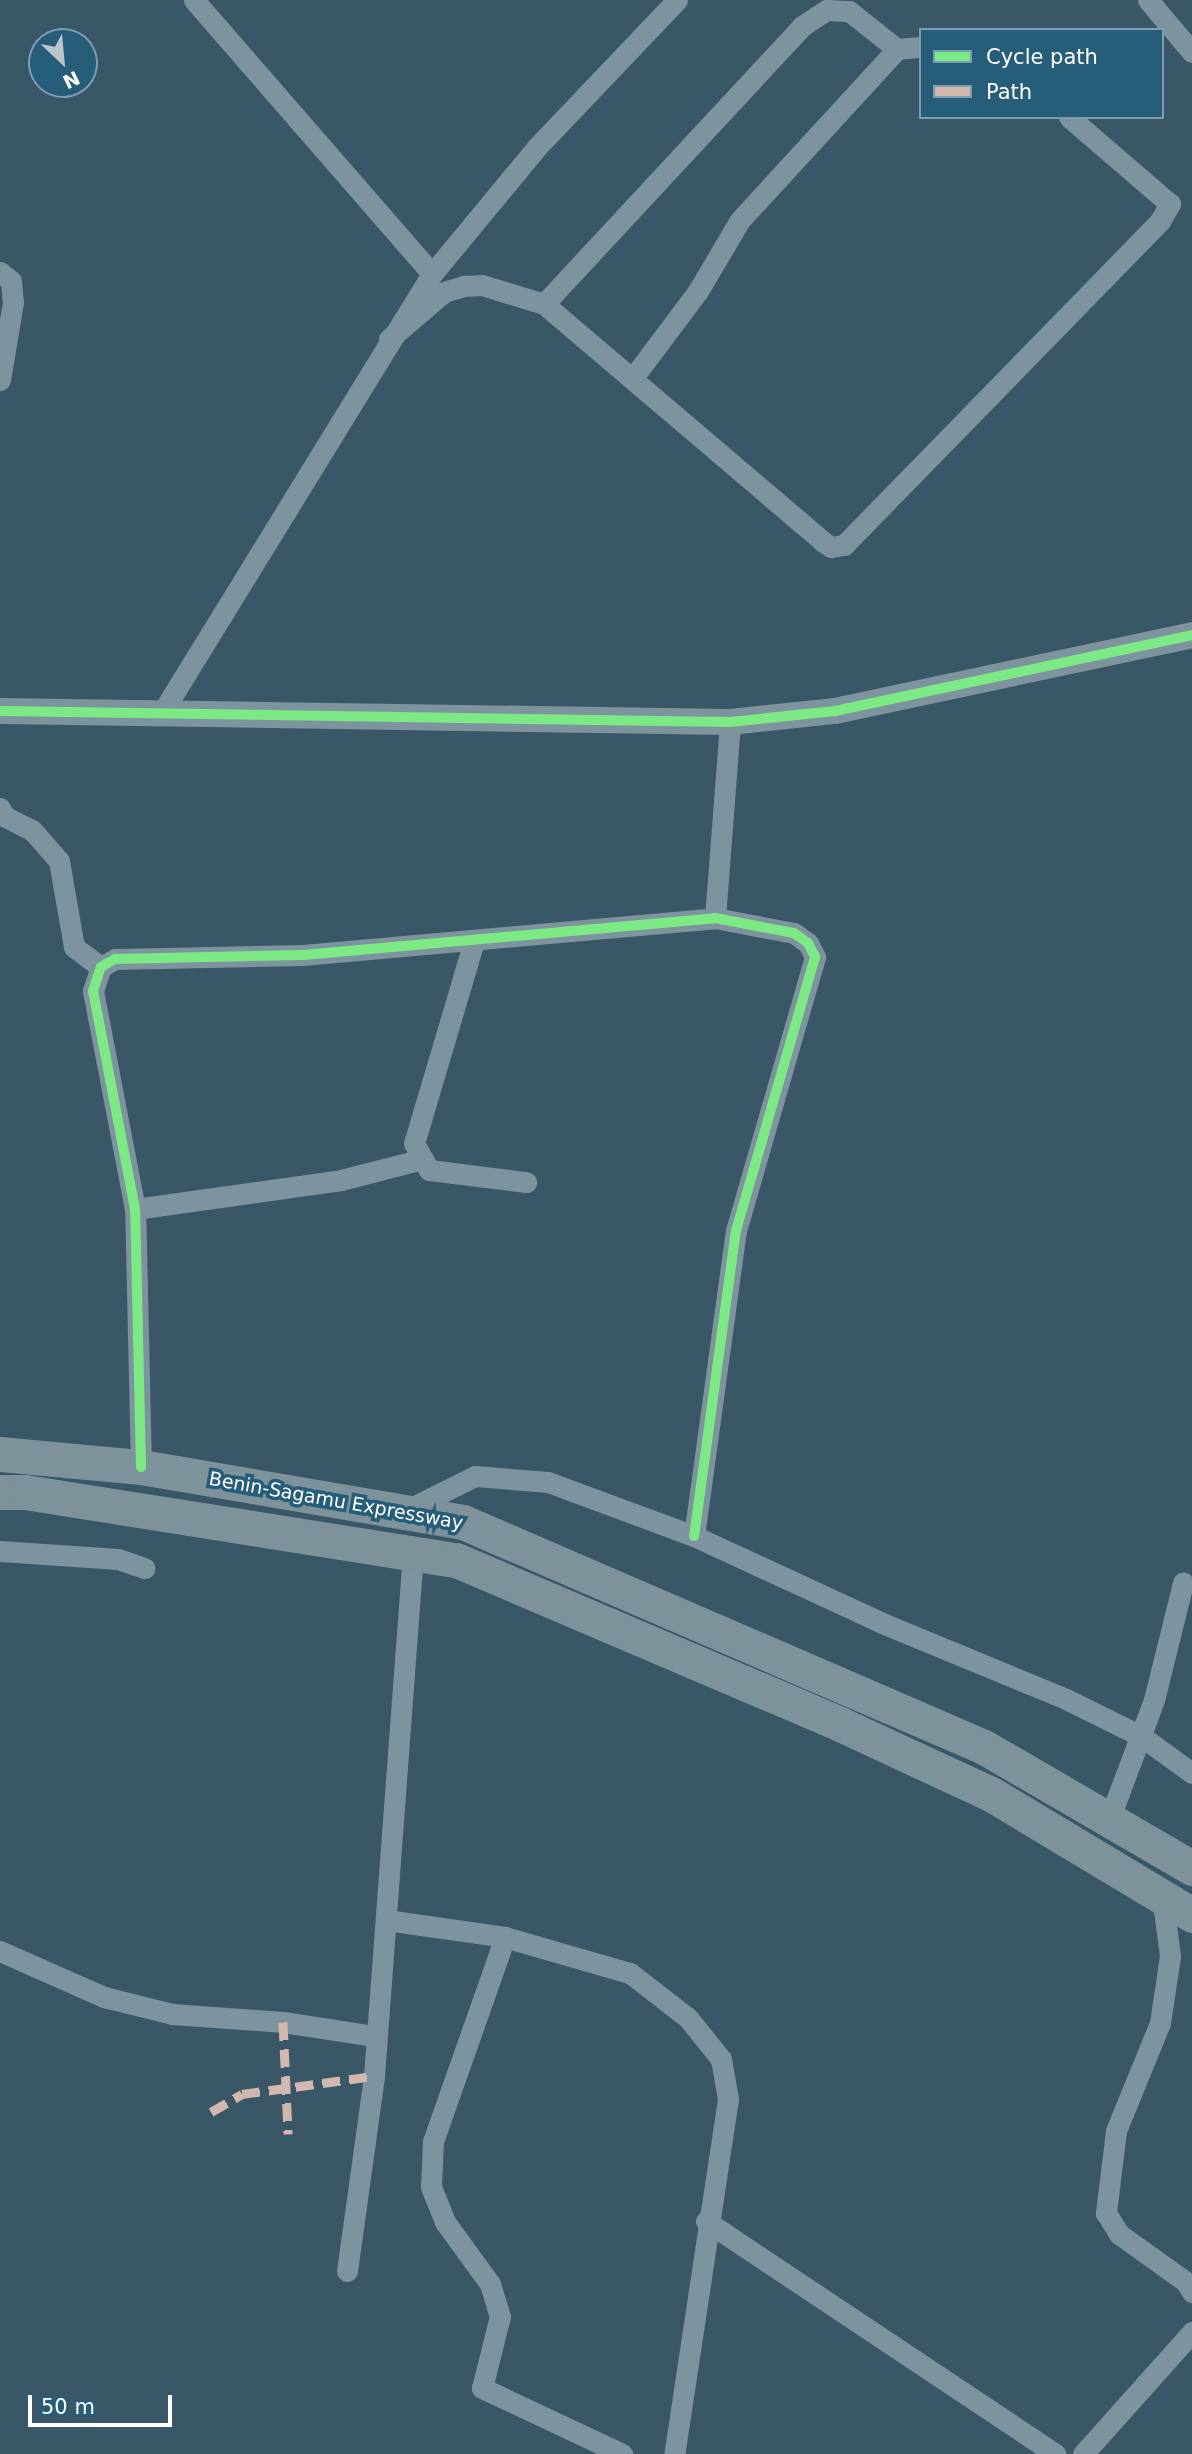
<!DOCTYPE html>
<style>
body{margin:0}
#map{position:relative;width:1192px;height:2454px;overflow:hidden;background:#395766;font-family:"DejaVu Sans",sans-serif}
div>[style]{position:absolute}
.minor>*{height:21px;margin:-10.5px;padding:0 10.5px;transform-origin:10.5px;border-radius:10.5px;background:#7d939d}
.tertiary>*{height:26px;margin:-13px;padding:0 13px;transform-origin:13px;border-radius:13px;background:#7d939d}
.trunk>*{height:35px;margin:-17.5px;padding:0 17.5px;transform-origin:17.5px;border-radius:17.5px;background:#7e929c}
.quiet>*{height:9px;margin-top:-4.5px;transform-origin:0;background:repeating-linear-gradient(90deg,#d1b7ad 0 18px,transparent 0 27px)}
.cycleway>*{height:10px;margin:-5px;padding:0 5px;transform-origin:5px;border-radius:5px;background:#7ce984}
span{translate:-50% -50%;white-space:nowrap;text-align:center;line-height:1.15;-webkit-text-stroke:7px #265d79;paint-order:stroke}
.street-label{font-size:19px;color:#fff}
.legend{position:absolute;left:919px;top:28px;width:245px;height:91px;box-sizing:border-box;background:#265d79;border:2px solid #7d9eaf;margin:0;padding:9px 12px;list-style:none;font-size:21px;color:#fff}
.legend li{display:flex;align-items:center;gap:14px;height:35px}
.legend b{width:35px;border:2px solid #7d9eaf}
.north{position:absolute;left:28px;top:28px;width:70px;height:70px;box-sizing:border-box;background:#265d79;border:2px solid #7d9eaf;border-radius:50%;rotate:154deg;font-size:19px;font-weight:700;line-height:28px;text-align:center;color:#fff}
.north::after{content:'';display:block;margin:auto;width:24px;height:32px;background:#bac4c9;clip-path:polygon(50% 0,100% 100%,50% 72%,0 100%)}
.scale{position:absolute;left:28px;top:2395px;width:144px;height:32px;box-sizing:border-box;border:4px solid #fff;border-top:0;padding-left:9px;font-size:21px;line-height:24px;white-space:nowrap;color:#fff;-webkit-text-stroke:5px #265d79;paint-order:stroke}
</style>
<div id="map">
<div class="minor">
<i style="left:194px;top:0;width:363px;rotate:49deg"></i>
<i style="left:1148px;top:0;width:68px;rotate:49.8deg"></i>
<i style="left:0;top:272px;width:14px;rotate:39deg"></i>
<i style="left:11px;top:281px;width:21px;rotate:85deg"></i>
<i style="left:13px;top:302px;width:79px;rotate:99.5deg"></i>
<i style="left:544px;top:304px;width:379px;rotate:-47.1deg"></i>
<i style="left:802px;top:26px;width:30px;rotate:-33deg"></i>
<i style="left:827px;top:10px;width:22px;rotate:3deg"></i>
<i style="left:849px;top:11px;width:61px;rotate:38.4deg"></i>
<i style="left:389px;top:339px;width:72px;rotate:-40.5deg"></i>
<i style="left:444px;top:292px;width:21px;rotate:-17deg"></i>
<i style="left:464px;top:286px;width:18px;rotate:-3deg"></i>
<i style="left:482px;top:285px;width:65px;rotate:17deg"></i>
<i style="left:544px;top:304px;width:365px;rotate:40.4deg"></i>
<i style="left:822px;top:541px;width:11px;rotate:34deg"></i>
<i style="left:831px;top:547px;width:13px;rotate:-9deg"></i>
<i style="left:844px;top:545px;width:453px;rotate:-45.7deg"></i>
<i style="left:1160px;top:221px;width:20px;rotate:-60deg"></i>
<i style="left:1170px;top:204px;width:133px;rotate:-139.3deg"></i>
<i style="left:632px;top:379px;width:110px;rotate:-53.1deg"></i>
<i style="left:698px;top:291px;width:82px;rotate:-59.4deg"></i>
<i style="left:740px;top:220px;width:232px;rotate:-47.4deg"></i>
<i style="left:897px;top:49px;width:24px;rotate:-5deg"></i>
<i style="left:163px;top:711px;width:513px;rotate:-58.39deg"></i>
<i style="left:432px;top:274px;width:165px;rotate:-50.4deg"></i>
<i style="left:537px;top:147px;width:203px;rotate:-46.4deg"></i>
<i style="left:0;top:808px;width:9px;rotate:63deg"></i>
<i style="left:4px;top:816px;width:31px;rotate:27deg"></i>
<i style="left:32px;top:830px;width:41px;rotate:48.9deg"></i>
<i style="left:59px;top:861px;width:87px;rotate:80.1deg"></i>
<i style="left:74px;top:947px;width:34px;rotate:37deg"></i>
<i style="left:715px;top:918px;width:197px;rotate:-85.6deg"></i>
<i style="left:474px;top:941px;width:211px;rotate:106.5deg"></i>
<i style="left:414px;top:1143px;width:31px;rotate:61deg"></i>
<i style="left:429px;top:1170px;width:98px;rotate:7.1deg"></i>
<i style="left:135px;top:1209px;width:208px;rotate:-8deg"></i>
<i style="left:341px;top:1180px;width:81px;rotate:-14.4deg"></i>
<i style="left:141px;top:1467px;width:258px;rotate:-91.3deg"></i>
<i style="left:135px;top:1209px;width:222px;rotate:-100.9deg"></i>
<i style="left:93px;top:991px;width:25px;rotate:-72deg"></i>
<i style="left:101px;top:967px;width:16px;rotate:-30deg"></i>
<i style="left:115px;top:959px;width:188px;rotate:-1.2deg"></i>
<i style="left:303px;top:955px;width:414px;rotate:-5.1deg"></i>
<i style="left:715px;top:918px;width:80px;rotate:10.8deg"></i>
<i style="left:794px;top:933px;width:17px;rotate:36deg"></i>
<i style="left:808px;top:943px;width:16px;rotate:63deg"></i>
<i style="left:815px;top:957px;width:284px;rotate:106.1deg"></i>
<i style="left:736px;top:1230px;width:309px;rotate:97.8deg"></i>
<i style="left:405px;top:1511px;width:78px;rotate:-26.6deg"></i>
<i style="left:475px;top:1476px;width:73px;rotate:4.7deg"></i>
<i style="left:548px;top:1482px;width:156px;rotate:20.3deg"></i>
<i style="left:694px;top:1536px;width:207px;rotate:24.8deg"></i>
<i style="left:882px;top:1623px;width:199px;rotate:22.4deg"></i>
<i style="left:1066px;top:1699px;width:84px;rotate:26.3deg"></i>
<i style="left:1141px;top:1736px;width:63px;rotate:36deg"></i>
<i style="left:0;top:1551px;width:118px;rotate:3.9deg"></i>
<i style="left:118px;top:1559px;width:28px;rotate:19deg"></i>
<i style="left:1110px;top:1817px;width:125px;rotate:-69.4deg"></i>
<i style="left:1154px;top:1700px;width:121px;rotate:-76.1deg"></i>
<i style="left:1162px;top:1895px;width:62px;rotate:82.5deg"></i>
<i style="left:1170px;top:1956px;width:68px;rotate:98.5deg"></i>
<i style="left:1160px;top:2023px;width:117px;rotate:112.2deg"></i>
<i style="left:1116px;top:2131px;width:83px;rotate:97deg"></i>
<i style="left:1106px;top:2213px;width:25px;rotate:58deg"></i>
<i style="left:1119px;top:2234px;width:82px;rotate:35.6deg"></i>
<i style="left:1186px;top:2282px;width:12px;rotate:59deg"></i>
<i style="left:386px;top:1920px;width:120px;rotate:8.1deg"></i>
<i style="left:505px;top:1937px;width:130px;rotate:16.1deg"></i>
<i style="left:630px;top:1973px;width:73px;rotate:37.8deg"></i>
<i style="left:688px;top:2018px;width:53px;rotate:51.2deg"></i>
<i style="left:721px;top:2059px;width:41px;rotate:80.1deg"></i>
<i style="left:728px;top:2099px;width:359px;rotate:98.6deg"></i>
<i style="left:505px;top:1937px;width:216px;rotate:109.4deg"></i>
<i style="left:433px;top:2141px;width:46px;rotate:92.5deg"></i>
<i style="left:431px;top:2187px;width:38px;rotate:68deg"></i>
<i style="left:445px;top:2222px;width:77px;rotate:54deg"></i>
<i style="left:490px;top:2284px;width:34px;rotate:73deg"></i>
<i style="left:500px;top:2316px;width:74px;rotate:104deg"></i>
<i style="left:482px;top:2388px;width:155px;rotate:25.2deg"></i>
<i style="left:0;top:1951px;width:114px;rotate:23.9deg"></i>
<i style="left:104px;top:1997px;width:70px;rotate:14deg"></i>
<i style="left:172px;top:2014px;width:111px;rotate:4.1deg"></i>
<i style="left:283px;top:2022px;width:93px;rotate:8.7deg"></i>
<i style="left:706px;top:2221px;width:420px;rotate:33.7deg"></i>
<i style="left:347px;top:2271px;width:197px;rotate:-82.1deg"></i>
<i style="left:374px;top:2076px;width:525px;rotate:-85.74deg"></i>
<i style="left:1083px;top:2454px;width:164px;rotate:-48.2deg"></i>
</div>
<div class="tertiary">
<i style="left:0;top:711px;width:730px;rotate:0.86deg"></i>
<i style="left:730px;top:722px;width:106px;rotate:-6deg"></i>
<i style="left:835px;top:711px;width:365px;rotate:-12deg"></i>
</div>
<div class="trunk">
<i style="left:0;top:1454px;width:142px;rotate:5.3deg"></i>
<i style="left:141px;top:1467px;width:327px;rotate:9.7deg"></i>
<i style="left:463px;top:1522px;width:568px;rotate:23.36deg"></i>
<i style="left:984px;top:1747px;width:241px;rotate:30.2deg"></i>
<i style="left:0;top:1492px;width:25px"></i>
<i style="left:25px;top:1492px;width:436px;rotate:9deg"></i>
<i style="left:456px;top:1560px;width:418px;rotate:23.1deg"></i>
<i style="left:840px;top:1724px;width:166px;rotate:24.9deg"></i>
<i style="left:991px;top:1794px;width:235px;rotate:31deg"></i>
</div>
<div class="quiet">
<i style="left:283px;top:2022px;width:112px;rotate:87.4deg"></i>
<i style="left:211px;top:2112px;width:36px;rotate:-30deg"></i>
<i style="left:242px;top:2094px;width:133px;rotate:-7.8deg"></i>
</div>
<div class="cycleway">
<i style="left:0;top:711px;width:730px;rotate:0.86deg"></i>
<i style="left:730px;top:722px;width:106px;rotate:-6deg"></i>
<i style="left:835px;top:711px;width:365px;rotate:-12deg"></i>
<i style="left:141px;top:1467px;width:258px;rotate:-91.3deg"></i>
<i style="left:135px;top:1209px;width:222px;rotate:-100.9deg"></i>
<i style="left:93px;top:991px;width:25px;rotate:-72deg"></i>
<i style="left:101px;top:967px;width:16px;rotate:-30deg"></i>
<i style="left:115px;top:959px;width:188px;rotate:-1.2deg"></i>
<i style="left:303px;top:955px;width:414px;rotate:-5.1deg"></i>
<i style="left:715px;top:918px;width:80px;rotate:10.8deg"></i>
<i style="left:794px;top:933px;width:17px;rotate:36deg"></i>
<i style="left:808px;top:943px;width:16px;rotate:63deg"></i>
<i style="left:815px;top:957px;width:284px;rotate:106.1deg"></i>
<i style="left:736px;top:1230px;width:309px;rotate:97.8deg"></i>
</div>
<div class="street-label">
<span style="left:336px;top:1501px;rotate:10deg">Benin-Sagamu Expressway</span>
</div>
<ul class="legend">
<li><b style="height:9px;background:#7ce984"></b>Cycle path</li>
<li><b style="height:9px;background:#d1b7ad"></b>Path</li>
</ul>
<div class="north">N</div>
<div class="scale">50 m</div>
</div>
